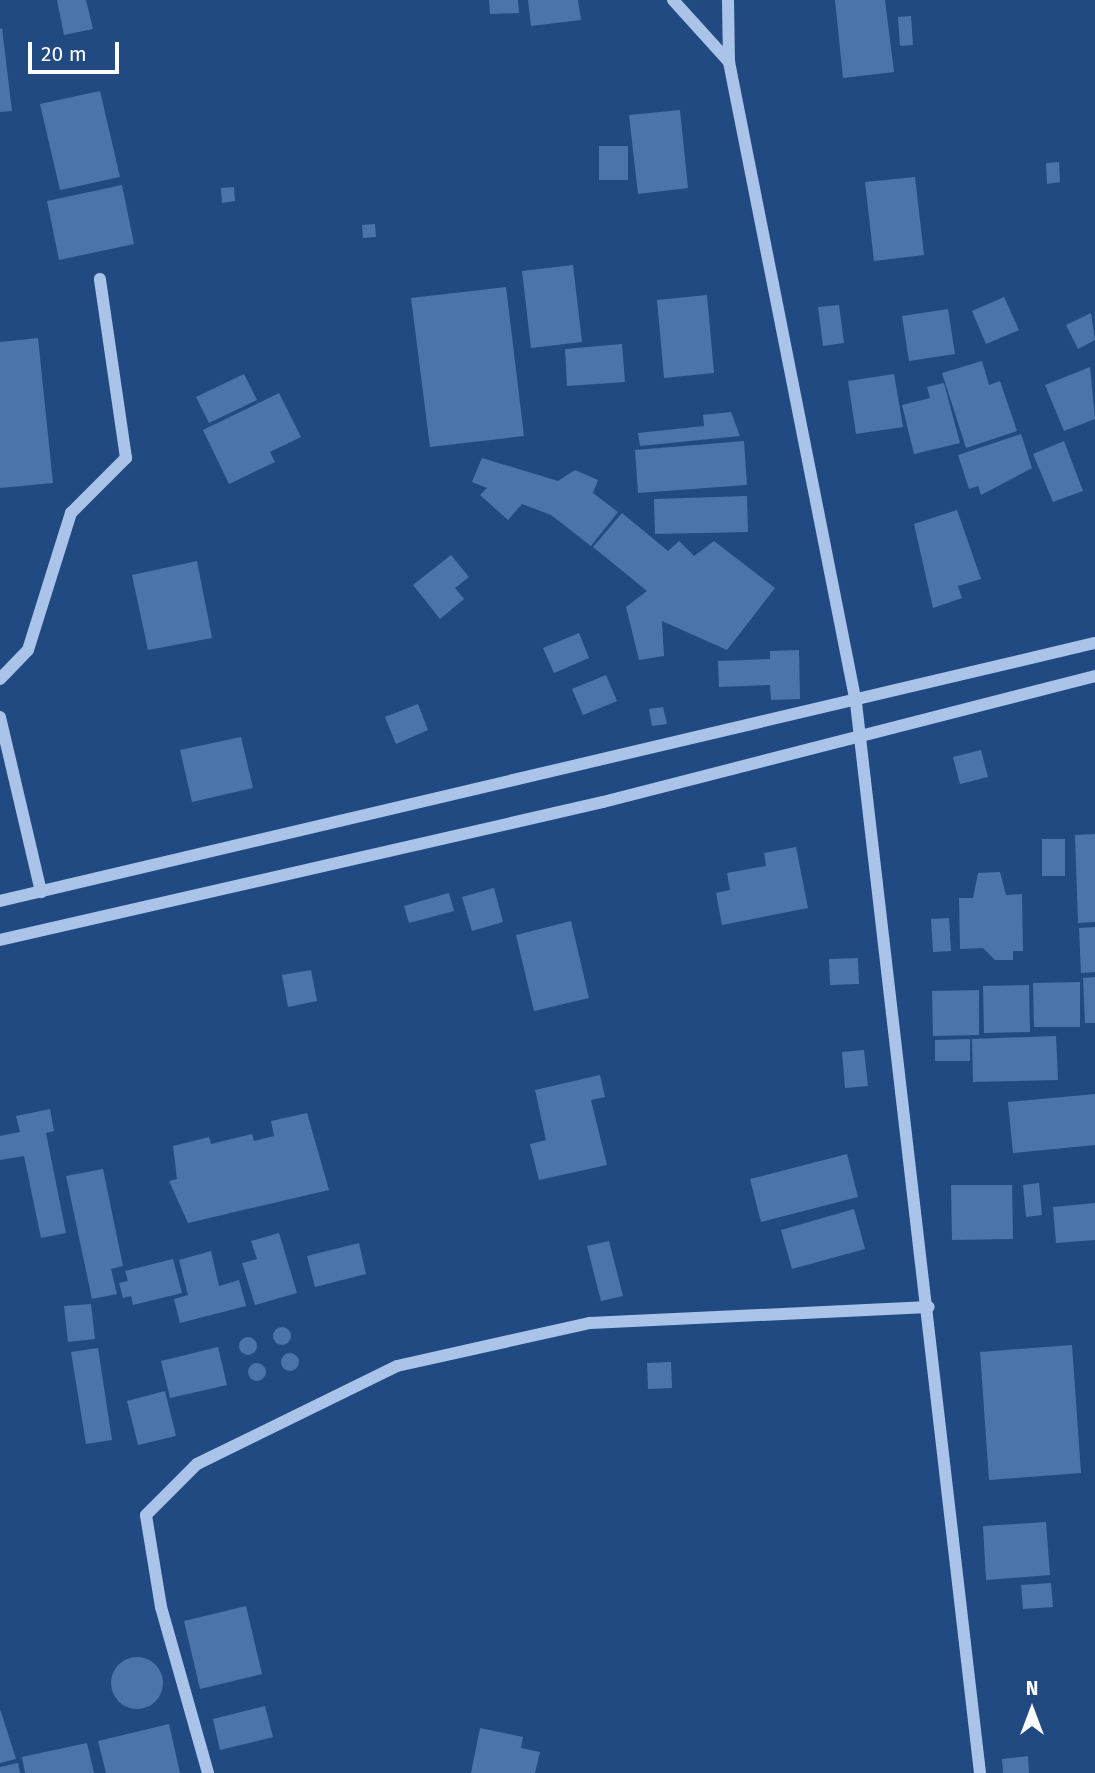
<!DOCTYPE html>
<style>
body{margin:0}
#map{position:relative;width:1095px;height:1773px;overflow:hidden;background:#224a82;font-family:"Fira Sans",sans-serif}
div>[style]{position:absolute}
.building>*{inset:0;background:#4b74ab}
.round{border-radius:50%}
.minor>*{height:12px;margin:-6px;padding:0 6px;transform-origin:6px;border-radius:6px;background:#a9c4e8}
span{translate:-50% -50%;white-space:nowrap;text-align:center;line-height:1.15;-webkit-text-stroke:5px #224a82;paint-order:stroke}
.north{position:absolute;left:997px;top:1675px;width:70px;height:70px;-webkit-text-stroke:5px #224a82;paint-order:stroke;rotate:0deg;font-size:19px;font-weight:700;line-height:28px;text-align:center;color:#fff}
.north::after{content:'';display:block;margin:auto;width:24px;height:32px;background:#fff;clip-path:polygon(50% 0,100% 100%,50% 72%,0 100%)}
.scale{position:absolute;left:28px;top:42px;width:91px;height:32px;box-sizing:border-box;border:4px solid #fff;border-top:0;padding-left:9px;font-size:21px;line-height:24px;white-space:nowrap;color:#fff;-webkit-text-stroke:5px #224a82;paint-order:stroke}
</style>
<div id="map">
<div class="building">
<i style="clip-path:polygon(57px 0,86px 0,93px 29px,64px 35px)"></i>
<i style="clip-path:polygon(489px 0,518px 0,519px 13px,490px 14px)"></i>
<i style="clip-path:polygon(528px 0,578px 0,581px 20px,531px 26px)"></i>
<i style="clip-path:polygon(835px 0,885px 0,894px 72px,843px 78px)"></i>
<i style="clip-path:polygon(911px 16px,913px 45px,900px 46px,898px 17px)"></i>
<i style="clip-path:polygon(2px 28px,12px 111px,0 112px,0 29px)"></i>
<i style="clip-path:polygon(100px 91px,120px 177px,60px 190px,40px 104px)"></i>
<i style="clip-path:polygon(680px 110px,688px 188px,638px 194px,629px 115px)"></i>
<i style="clip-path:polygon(599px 146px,628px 146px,628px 180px,599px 180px)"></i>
<i style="clip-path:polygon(1059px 162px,1060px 182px,1047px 184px,1046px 163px)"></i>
<i style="clip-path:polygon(915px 177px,924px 255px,874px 261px,865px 182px)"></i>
<i style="clip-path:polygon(122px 185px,134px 244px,59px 260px,47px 201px)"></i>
<i style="clip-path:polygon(234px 187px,235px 201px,222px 203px,221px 188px)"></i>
<i style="clip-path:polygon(375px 224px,376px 237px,363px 238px,362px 225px)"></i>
<i style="clip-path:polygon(573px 265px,582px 342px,531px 348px,522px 271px)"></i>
<i style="clip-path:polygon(506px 287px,524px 436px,430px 447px,411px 298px)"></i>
<i style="clip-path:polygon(707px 295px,714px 373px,664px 378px,657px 300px)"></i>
<i style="clip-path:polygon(1004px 297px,1019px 330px,986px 344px,972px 311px)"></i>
<i style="clip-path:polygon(839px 305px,844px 343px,823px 346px,818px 307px)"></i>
<i style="clip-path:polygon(948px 309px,955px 354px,909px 361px,902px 316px)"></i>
<i style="clip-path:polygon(1091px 313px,1095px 340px,1078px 349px,1066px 325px)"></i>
<i style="clip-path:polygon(38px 338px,53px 483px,0 488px,0 342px)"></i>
<i style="clip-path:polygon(622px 344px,625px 382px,567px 386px,565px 349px)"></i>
<i style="clip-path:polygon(982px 361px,989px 385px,1000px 381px,1017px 431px,966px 448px,942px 373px)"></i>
<i style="clip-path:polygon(1090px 367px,1095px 419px,1064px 431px,1045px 385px)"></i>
<i style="clip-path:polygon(244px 374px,257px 400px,209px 423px,196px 397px)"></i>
<i style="clip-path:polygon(894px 374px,903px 427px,856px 434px,848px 381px)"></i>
<i style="clip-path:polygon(944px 383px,960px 443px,914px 454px,902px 405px,930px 398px,927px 387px)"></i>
<i style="clip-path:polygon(279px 393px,301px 437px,270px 452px,275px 462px,229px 484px,203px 430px)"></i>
<i style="clip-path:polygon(731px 412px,740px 436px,640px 446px,638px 433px,704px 426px,703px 415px)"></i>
<i style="clip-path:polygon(1021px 434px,1032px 468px,981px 495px,978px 486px,969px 489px,958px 455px)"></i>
<i style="clip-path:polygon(744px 441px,747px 485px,638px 493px,635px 450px)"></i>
<i style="clip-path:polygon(1064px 441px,1083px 491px,1053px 502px,1033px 454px)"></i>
<i style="clip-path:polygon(482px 458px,558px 481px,575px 470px,598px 480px,593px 493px,618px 512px,591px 546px,551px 515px,522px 504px,508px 520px,480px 495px,487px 488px,472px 482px)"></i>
<i style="clip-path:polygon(747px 496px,748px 532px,655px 534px,654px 499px)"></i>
<i style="clip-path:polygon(957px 510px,981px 579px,958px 586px,962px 598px,933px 608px,914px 524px)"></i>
<i style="clip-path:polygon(622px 513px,668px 551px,679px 541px,694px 556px,714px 541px,775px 588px,727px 650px,662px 621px,664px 656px,639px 660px,626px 607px,647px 591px,593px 547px)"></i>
<i style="clip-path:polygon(451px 555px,469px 577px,455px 588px,464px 599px,440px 619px,413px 585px)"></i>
<i style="clip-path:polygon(197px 561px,212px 638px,148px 650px,132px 575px)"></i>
<i style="clip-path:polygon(579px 633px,589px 658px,554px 673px,543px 648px)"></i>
<i style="clip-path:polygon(799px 650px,800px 699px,771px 700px,770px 685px,719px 687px,718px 661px,770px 659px,770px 651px)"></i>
<i style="clip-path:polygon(606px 675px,617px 701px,583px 715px,572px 689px)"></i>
<i style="clip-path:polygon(418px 704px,428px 730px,396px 744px,385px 717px)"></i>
<i style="clip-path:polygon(663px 707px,667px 724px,652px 726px,649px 709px)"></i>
<i style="clip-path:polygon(241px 737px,253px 788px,192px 802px,180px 750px)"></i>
<i style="clip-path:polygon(981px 750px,988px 777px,960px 784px,953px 757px)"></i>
<i style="clip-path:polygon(1095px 834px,1095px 922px,1078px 923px,1075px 835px)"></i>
<i style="clip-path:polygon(1042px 839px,1065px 839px,1065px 876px,1042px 876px)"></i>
<i style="clip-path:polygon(796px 847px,808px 908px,722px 925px,716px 893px,730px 890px,727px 873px,766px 866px,764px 853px)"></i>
<i style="clip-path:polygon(1000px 872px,1006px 895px,1022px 894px,1023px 951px,1013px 951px,1013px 960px,995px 960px,983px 948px,960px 949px,959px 898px,973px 898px,978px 873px)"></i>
<i style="clip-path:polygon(494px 888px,503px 922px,472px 931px,462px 897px)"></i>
<i style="clip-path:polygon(449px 893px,454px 911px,409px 923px,404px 906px)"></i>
<i style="clip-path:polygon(949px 918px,951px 951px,933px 952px,931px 919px)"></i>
<i style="clip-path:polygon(571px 921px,589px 998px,534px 1011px,516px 935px)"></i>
<i style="clip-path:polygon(1095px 927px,1095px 972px,1081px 973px,1079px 928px)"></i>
<i style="clip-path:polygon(858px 958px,859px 984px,830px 985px,829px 959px)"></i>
<i style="clip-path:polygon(311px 970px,317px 1001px,288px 1007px,282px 975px)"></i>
<i style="clip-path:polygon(1095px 977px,1095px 1023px,1085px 1023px,1083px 978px)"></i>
<i style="clip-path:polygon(1080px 982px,1080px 1027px,1034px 1027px,1033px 983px)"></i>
<i style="clip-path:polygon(1029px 985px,1030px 1032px,984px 1033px,983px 986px)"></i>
<i style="clip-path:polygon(979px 990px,979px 1035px,933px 1036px,932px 991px)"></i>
<i style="clip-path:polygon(1056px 1036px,1058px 1080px,973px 1082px,972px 1039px)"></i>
<i style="clip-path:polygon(970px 1039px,970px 1061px,935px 1061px,935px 1040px)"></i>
<i style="clip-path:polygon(864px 1050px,868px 1086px,845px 1088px,842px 1052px)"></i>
<i style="clip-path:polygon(600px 1075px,605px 1097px,591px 1100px,607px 1165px,539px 1180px,530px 1144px,546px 1140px,535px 1090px)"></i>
<i style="clip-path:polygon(1095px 1094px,1095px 1145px,1013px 1153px,1008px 1102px)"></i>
<i style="clip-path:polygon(50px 1109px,54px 1131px,46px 1133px,66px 1233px,41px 1238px,24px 1156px,0 1160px,0 1136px,20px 1132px,16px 1116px)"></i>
<i style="clip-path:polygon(307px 1113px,329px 1190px,188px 1223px,169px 1181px,177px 1179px,173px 1146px,209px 1137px,211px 1144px,252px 1134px,254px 1141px,274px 1136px,271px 1121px)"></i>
<i style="clip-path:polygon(847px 1154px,858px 1197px,761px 1222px,750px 1179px)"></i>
<i style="clip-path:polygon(103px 1169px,123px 1266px,111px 1269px,117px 1294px,92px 1299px,66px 1176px)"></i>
<i style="clip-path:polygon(1039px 1183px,1042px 1215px,1026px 1217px,1023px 1185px)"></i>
<i style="clip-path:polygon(951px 1185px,1012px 1185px,1013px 1239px,952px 1240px)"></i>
<i style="clip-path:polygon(1095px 1203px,1095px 1240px,1056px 1243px,1053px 1207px)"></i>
<i style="clip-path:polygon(854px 1209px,865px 1249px,792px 1269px,781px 1230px)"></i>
<i style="clip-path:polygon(279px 1233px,297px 1293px,255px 1305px,242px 1263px,257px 1259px,251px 1241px)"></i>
<i style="clip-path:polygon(609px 1241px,623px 1296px,601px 1301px,587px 1246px)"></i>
<i style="clip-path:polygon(359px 1243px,366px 1274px,315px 1287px,307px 1256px)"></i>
<i style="clip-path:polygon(211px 1251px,219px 1286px,239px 1280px,246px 1306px,180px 1323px,174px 1299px,188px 1295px,179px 1260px)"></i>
<i style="clip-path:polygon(173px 1259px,182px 1293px,133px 1305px,131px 1296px,123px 1298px,119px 1283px,128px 1281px,125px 1271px)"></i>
<i style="clip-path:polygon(91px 1304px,95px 1339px,68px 1342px,64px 1306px)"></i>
<i class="round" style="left:273px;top:1327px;width:18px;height:18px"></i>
<i class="round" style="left:239px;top:1337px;width:18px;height:18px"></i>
<i style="clip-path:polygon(1072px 1345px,1081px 1473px,989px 1480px,980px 1352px)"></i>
<i style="clip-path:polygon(218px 1347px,227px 1385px,170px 1398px,161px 1361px)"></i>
<i style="clip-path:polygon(98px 1348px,112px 1440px,86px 1444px,71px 1352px)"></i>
<i class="round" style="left:281px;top:1353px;width:18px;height:18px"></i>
<i style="clip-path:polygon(671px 1362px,672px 1388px,648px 1389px,647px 1363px)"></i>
<i class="round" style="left:248px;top:1363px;width:18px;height:18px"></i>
<i style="clip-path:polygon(165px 1391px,176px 1436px,138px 1445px,127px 1401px)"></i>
<i style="clip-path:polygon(1046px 1522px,1050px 1575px,986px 1580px,983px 1526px)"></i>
<i style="clip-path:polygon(1051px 1583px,1053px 1607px,1023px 1609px,1021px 1585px)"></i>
<i style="clip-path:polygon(246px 1606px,262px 1674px,200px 1689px,184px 1621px)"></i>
<i class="round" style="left:111px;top:1657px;width:52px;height:52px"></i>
<i style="clip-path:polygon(265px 1706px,273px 1737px,220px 1750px,213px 1719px)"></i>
<i style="clip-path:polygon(0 1709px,16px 1759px,0 1763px)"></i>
<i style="clip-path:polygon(169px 1724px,180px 1773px,106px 1773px,98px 1741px)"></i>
<i style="clip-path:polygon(480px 1728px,523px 1737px,521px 1748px,540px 1752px,535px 1773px,471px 1773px)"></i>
<i style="clip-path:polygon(87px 1743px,94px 1773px,25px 1773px,22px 1757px)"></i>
<i style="clip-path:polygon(1028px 1756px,1029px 1773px,1003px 1773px,1002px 1759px)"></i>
<i style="clip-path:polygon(18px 1763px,20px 1773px,0 1773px,0 1767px)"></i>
</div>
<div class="minor">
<i style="left:673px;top:0;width:84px;rotate:47.9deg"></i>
<i style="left:728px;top:0;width:62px;rotate:89.1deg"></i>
<i style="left:729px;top:62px;width:653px;rotate:78.79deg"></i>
<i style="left:856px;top:703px;width:1077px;rotate:83.39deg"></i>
<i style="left:0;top:679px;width:40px;rotate:-46deg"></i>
<i style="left:28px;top:650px;width:144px;rotate:-72.6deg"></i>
<i style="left:71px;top:513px;width:78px;rotate:-45deg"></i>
<i style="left:126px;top:458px;width:181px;rotate:-98.3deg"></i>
<i style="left:0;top:717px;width:180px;rotate:76.8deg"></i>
<i style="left:0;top:901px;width:1125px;rotate:-13.26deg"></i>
<i style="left:0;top:940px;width:619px;rotate:-12.89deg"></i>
<i style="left:603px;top:802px;width:508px;rotate:-14.36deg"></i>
<i style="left:208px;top:1773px;width:173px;rotate:-105.8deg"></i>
<i style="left:161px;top:1607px;width:93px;rotate:-99.3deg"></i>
<i style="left:146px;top:1515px;width:72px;rotate:-45deg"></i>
<i style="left:197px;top:1464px;width:223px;rotate:-26.1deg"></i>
<i style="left:397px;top:1366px;width:198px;rotate:-12.6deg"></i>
<i style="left:590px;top:1323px;width:339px;rotate:-2.7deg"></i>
</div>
<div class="north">N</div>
<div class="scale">20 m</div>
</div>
